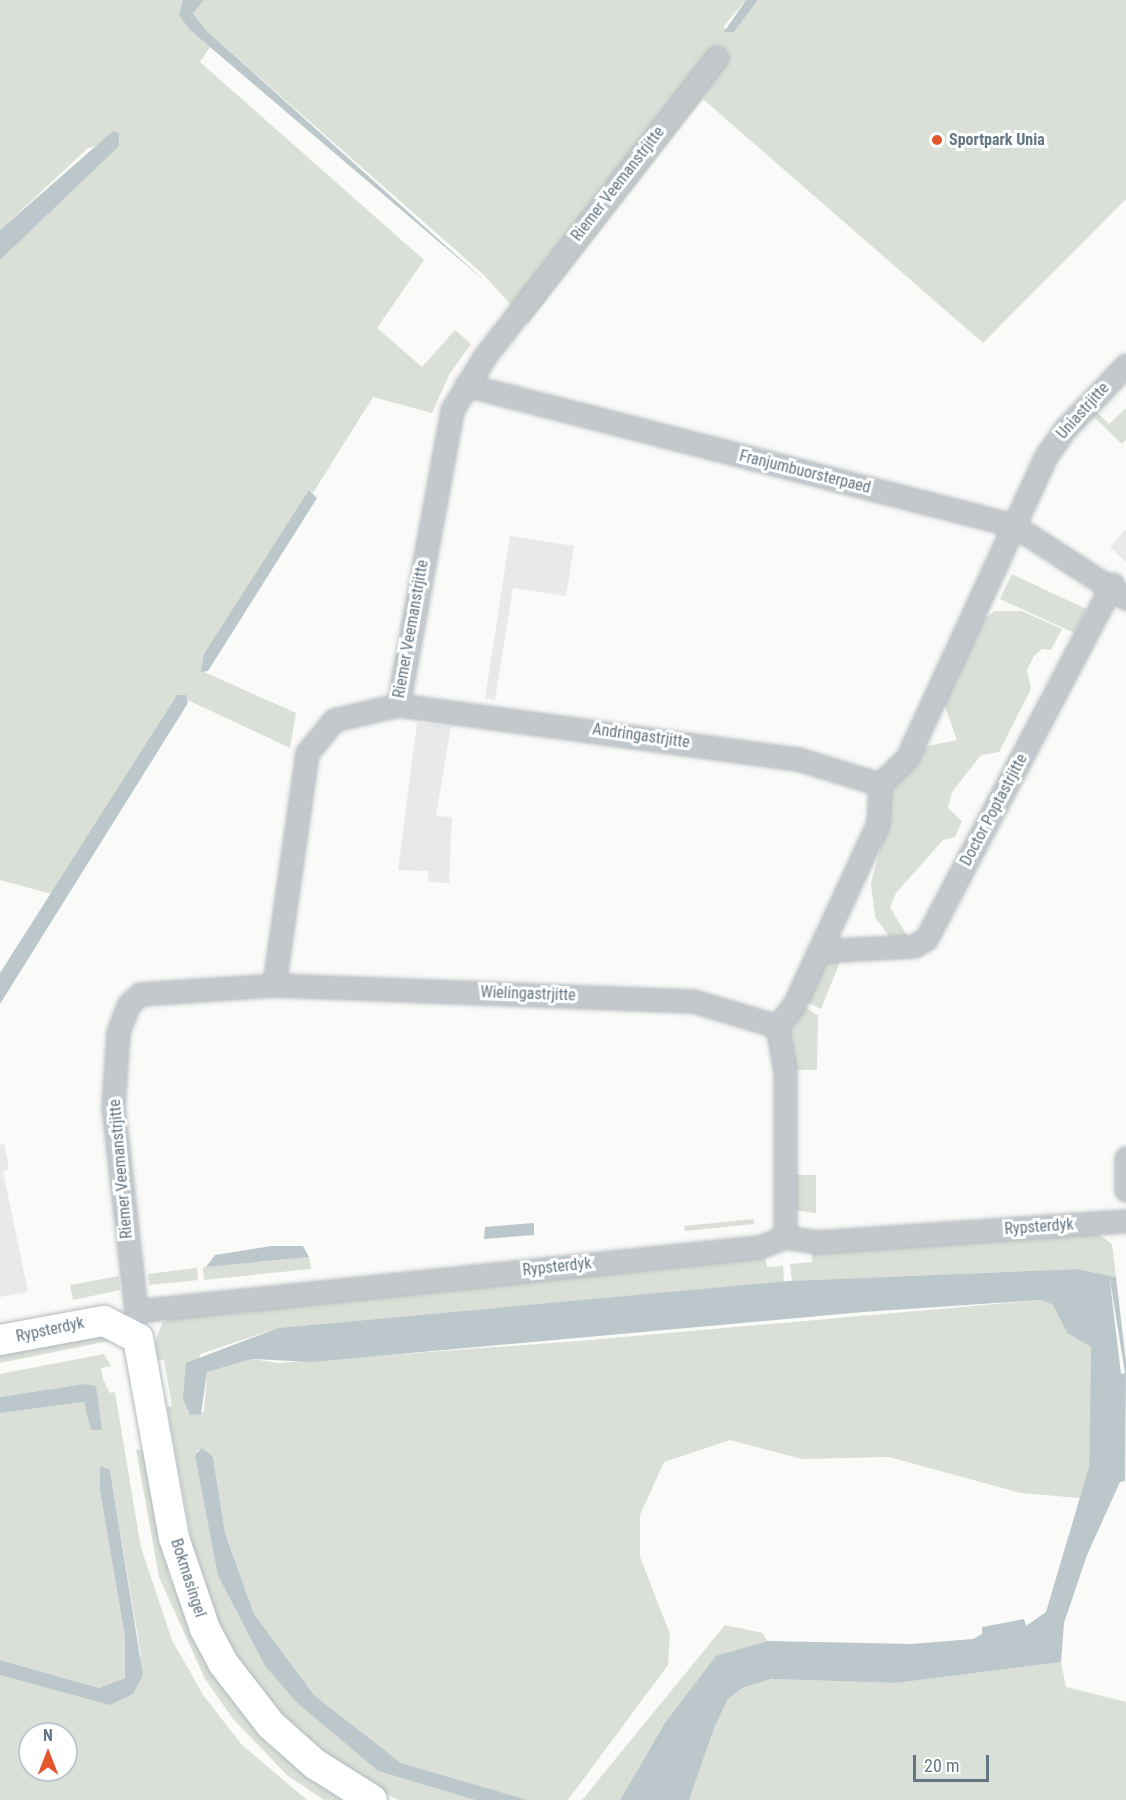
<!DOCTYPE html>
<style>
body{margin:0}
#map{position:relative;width:1126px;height:1800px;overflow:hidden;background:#fafaf8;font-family:"Roboto Condensed",sans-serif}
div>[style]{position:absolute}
.built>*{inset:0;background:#e8e9e9}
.green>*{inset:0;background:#dadfd7}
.water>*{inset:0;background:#bbc7cb}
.pier>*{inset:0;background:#fafaf8}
.roads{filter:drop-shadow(0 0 2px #b3babf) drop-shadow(0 0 2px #b3babf)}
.street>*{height:21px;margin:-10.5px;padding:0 10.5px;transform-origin:10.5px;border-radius:10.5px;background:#c3c8cc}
.secondary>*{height:30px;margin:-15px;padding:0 15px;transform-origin:15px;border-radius:15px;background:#fff}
.dots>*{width:16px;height:16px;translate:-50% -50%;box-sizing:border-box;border:3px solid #fff;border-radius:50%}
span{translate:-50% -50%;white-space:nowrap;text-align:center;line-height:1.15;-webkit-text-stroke:6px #fff;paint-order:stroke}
.poi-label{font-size:16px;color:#657683;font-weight:700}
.left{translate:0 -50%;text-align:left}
.street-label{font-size:16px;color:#657683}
.north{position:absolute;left:18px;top:1722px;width:60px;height:60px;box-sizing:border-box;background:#fff;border:2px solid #c1c8cd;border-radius:50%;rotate:0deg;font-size:16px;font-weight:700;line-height:24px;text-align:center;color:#657683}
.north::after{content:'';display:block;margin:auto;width:21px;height:27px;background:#e4572e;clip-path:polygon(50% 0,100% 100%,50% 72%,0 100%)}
.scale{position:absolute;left:913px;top:1755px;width:76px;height:27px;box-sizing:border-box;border:3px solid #657683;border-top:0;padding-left:8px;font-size:18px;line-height:21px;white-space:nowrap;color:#657683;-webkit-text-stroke:4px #fff;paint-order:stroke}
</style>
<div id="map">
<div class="built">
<i style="clip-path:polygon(1126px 529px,1126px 562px,1110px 547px)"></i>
<i style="clip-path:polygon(510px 536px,574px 546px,566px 596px,513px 588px,495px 700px,485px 698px)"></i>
<i style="clip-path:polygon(417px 723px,451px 726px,436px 816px,452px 817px,449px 883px,428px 882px,428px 871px,398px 870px)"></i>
<i style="clip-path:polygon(4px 1143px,9px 1169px,3px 1171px,28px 1292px,0 1297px,0 1144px)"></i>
</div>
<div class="green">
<i style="clip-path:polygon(0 0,183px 0,190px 30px,210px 47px,200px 62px,424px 260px,377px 328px,422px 367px,455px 330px,471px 344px,449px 375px,432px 413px,373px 397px,313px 493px,310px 490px,204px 672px,296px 713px,290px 748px,177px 695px,52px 894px,0 880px,0 260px,121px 140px,88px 148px,0 230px)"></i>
<i style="clip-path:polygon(204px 0,746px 0,723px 27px,734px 32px,758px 0,1126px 0,1126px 199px,983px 343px,703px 99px,528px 324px,484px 275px,207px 31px,193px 12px)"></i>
<i style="clip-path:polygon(1126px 408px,1126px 440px,1122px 444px,1091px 414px,1095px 410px,1109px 424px)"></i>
<i style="clip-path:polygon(1012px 574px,1086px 609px,1074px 633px,1000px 599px)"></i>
<i style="clip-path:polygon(995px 611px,1022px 611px,1062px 629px,1051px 650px,1042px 649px,1034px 656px,1027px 670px,1031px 689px,999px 752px,981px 755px,952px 792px,948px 808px,962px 821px,955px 837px,943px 840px,896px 893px,890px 907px,908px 937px,886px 941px,889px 936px,875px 917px,871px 883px,888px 821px,890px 787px,922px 747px,957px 740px,943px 701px,979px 622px)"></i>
<i style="clip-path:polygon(842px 957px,821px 1009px,806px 1002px,827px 959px)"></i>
<i style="clip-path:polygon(804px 1007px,818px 1015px,817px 1070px,794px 1070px,787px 1028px)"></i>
<i style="clip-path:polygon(794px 1175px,816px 1175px,816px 1213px,794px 1210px)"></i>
<i style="clip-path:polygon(754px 1219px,754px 1224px,685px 1231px,684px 1226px)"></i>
<i style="clip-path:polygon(1097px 1233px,1112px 1244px,1116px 1277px,1077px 1269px,792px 1281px,790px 1264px,812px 1262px,812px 1252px)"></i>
<i style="clip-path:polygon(765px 1256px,767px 1267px,783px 1266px,784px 1282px,278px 1328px,200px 1354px,190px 1415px,204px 1412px,207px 1372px,252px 1359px,278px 1363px,579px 1341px,1041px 1300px,1053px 1305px,1067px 1333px,1091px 1347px,1089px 1467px,1080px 1498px,1021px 1493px,889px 1457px,802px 1459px,730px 1440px,664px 1462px,640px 1515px,640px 1557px,670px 1634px,668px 1665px,568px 1800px,528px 1800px,401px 1763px,314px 1695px,254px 1614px,225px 1533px,213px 1457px,197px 1450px,218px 1576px,265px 1666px,296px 1702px,378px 1771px,475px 1800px,398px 1800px,366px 1784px,300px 1735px,248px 1675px,223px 1635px,199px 1581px,167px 1407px,172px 1406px,164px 1360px,158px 1360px,155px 1343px,162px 1323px,178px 1315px)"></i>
<i style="clip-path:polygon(309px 1257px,311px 1269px,204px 1280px,203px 1267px)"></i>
<i style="clip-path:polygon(197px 1268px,198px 1280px,149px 1285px,148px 1274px)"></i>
<i style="clip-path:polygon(119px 1276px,120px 1290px,73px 1300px,70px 1285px)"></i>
<i style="clip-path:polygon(100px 1334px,114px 1340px,0 1363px,0 1351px)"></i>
<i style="clip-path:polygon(evenodd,104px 1354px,111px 1366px,101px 1368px,103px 1379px,110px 1393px,115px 1392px,141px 1548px,172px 1640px,203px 1695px,242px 1745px,307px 1800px,0 1800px,0 1675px,110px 1704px,141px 1656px,110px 1470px,100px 1491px,125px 1637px,125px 1678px,99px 1688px,0 1660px,0 1413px,84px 1402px,93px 1432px,83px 1384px,0 1397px,0 1374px,104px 1354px,30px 1734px,66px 1734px,66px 1770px,30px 1770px,30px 1734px)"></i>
<i style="clip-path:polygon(136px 1449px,144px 1451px,170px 1579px,206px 1661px,267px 1744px,343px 1800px,324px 1800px,288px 1776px,233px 1719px,205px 1679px,159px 1577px)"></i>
<i style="clip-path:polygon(725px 1625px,763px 1633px,767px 1641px,716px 1657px,663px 1725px,620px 1800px,582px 1800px)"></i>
<i style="clip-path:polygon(1061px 1662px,1066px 1687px,1126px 1702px,1126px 1800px,689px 1800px,715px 1726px,728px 1699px,742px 1688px,773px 1679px,896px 1683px)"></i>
</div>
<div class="water">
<i style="clip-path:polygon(183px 0,204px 0,193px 13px,207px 31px,486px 282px,190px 30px,179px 15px)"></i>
<i style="clip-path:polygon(746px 0,758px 0,734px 32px,724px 32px)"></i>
<i style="clip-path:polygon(113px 131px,119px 134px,119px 146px,0 260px,0 230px)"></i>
<i style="clip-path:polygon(309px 490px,317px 498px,208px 671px,201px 672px,204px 654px)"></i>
<i style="clip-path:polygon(177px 695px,186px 695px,188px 703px,0 1004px,0 973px)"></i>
<i style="clip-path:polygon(534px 1223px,534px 1235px,484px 1239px,485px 1227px)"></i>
<i style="clip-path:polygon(272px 1246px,303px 1246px,309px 1257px,206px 1267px,215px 1255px)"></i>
<i style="clip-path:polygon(1077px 1269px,1116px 1277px,1126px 1362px,1125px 1481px,1120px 1482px,1087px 1555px,1064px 1623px,1061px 1662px,896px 1683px,772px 1679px,742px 1688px,728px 1699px,715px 1726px,689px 1800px,620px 1800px,664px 1724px,716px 1656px,767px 1641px,911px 1644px,973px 1639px,982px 1634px,982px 1627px,1024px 1619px,1026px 1626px,1046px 1612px,1089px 1467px,1091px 1347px,1067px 1333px,1053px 1305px,1041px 1300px,863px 1312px,311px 1362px,252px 1359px,207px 1372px,201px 1414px,190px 1415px,183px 1398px,186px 1363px,278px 1328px,789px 1281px)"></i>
<i style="clip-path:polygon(83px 1384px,96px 1386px,102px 1430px,91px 1430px,84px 1402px,0 1413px,0 1397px)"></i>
<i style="clip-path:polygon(202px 1448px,213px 1457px,225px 1533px,254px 1614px,314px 1695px,401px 1763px,528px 1800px,475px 1800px,378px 1771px,296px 1702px,265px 1666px,218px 1576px,195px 1455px)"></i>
<i style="clip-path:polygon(100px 1466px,110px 1470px,143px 1675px,133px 1694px,110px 1705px,0 1675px,0 1660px,99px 1688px,125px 1678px,125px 1637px,100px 1491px)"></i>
</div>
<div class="pier">
<i style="clip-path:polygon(1109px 1274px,1125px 1373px,1121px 1374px)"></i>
</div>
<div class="roads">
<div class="street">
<i style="left:466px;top:385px;width:565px;rotate:14.36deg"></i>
<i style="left:1013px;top:525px;width:135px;rotate:32.9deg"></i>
<i style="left:398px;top:705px;width:404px;rotate:7.7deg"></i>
<i style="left:798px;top:759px;width:86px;rotate:17deg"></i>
<i style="left:819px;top:951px;width:95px;rotate:-3deg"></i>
<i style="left:914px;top:946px;width:14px;rotate:-30deg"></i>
<i style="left:926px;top:939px;width:401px;rotate:-62.3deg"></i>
<i style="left:274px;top:985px;width:234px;rotate:-81.9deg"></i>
<i style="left:307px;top:753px;width:43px;rotate:-50.7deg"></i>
<i style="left:334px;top:720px;width:66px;rotate:-13.2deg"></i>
<i style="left:398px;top:705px;width:300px;rotate:-79.6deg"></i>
<i style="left:452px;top:410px;width:63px;rotate:-58.6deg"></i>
<i style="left:485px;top:356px;width:378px;rotate:-52.2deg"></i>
<i style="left:1126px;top:1158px;width:32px;rotate:90deg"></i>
<i style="left:785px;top:1237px;width:166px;rotate:-90deg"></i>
<i style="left:785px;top:1071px;width:46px;rotate:-100.1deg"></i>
<i style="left:777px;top:1026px;width:27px;rotate:-51deg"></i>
<i style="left:794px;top:1005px;width:200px;rotate:-65.2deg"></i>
<i style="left:878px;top:823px;width:39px;rotate:-87deg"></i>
<i style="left:880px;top:784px;width:37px;rotate:-44deg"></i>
<i style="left:907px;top:758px;width:332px;rotate:-65.3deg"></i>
<i style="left:1046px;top:456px;width:33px;rotate:-55deg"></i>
<i style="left:1065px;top:429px;width:88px;rotate:-46.4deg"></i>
<i style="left:136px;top:1311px;width:626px;rotate:-5.87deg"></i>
<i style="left:759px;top:1247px;width:28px;rotate:-21deg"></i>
<i style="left:785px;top:1237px;width:31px;rotate:9deg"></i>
<i style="left:816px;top:1242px;width:311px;rotate:-3.9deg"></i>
<i style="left:136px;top:1311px;width:206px;rotate:-96.4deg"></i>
<i style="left:113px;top:1106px;width:74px;rotate:-86.1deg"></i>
<i style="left:118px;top:1032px;width:30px;rotate:-69deg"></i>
<i style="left:129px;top:1004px;width:15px;rotate:-42deg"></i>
<i style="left:140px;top:994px;width:134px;rotate:-3.8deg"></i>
<i style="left:274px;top:985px;width:419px;rotate:2.2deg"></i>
<i style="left:693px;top:1001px;width:88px;rotate:16.6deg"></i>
</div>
<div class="secondary">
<i style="left:0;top:1340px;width:106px;rotate:-10.4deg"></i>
<i style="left:104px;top:1321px;width:38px;rotate:27deg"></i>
<i style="left:138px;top:1338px;width:203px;rotate:79.8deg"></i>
<i style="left:174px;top:1538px;width:96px;rotate:71.2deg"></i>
<i style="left:205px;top:1629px;width:38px;rotate:62deg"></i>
<i style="left:223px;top:1663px;width:78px;rotate:52.3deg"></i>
<i style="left:271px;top:1725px;width:59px;rotate:41.6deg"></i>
<i style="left:315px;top:1764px;width:67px;rotate:32.3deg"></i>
</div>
</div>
<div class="dots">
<i style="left:937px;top:140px;background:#e4572e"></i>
</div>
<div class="poi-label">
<span class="left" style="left:949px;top:140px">Sportpark Unia</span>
</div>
<div class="street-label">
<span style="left:618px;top:184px;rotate:-52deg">Riemer Veemanstrjitte</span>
<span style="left:1083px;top:411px;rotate:-48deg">Uniastrjitte</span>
<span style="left:805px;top:472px;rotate:14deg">Franjumbuorsterpaed</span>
<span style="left:411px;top:629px;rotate:-80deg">Riemer Veemanstrjitte</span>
<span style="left:641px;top:736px;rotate:8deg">Andringastrjitte</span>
<span style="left:994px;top:810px;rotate:-62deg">Doctor Poptastrjitte</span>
<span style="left:528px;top:994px;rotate:2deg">Wielingastrjitte</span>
<span style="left:121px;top:1169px;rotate:-95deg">Riemer Veemanstrjitte</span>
<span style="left:1039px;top:1227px;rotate:-4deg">Rypsterdyk</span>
<span style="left:557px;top:1267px;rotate:-6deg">Rypsterdyk</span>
<span style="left:50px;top:1330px;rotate:-12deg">Rypsterdyk</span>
<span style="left:188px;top:1578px;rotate:72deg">Bokmasingel</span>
</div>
<div class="north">N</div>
<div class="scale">20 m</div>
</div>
